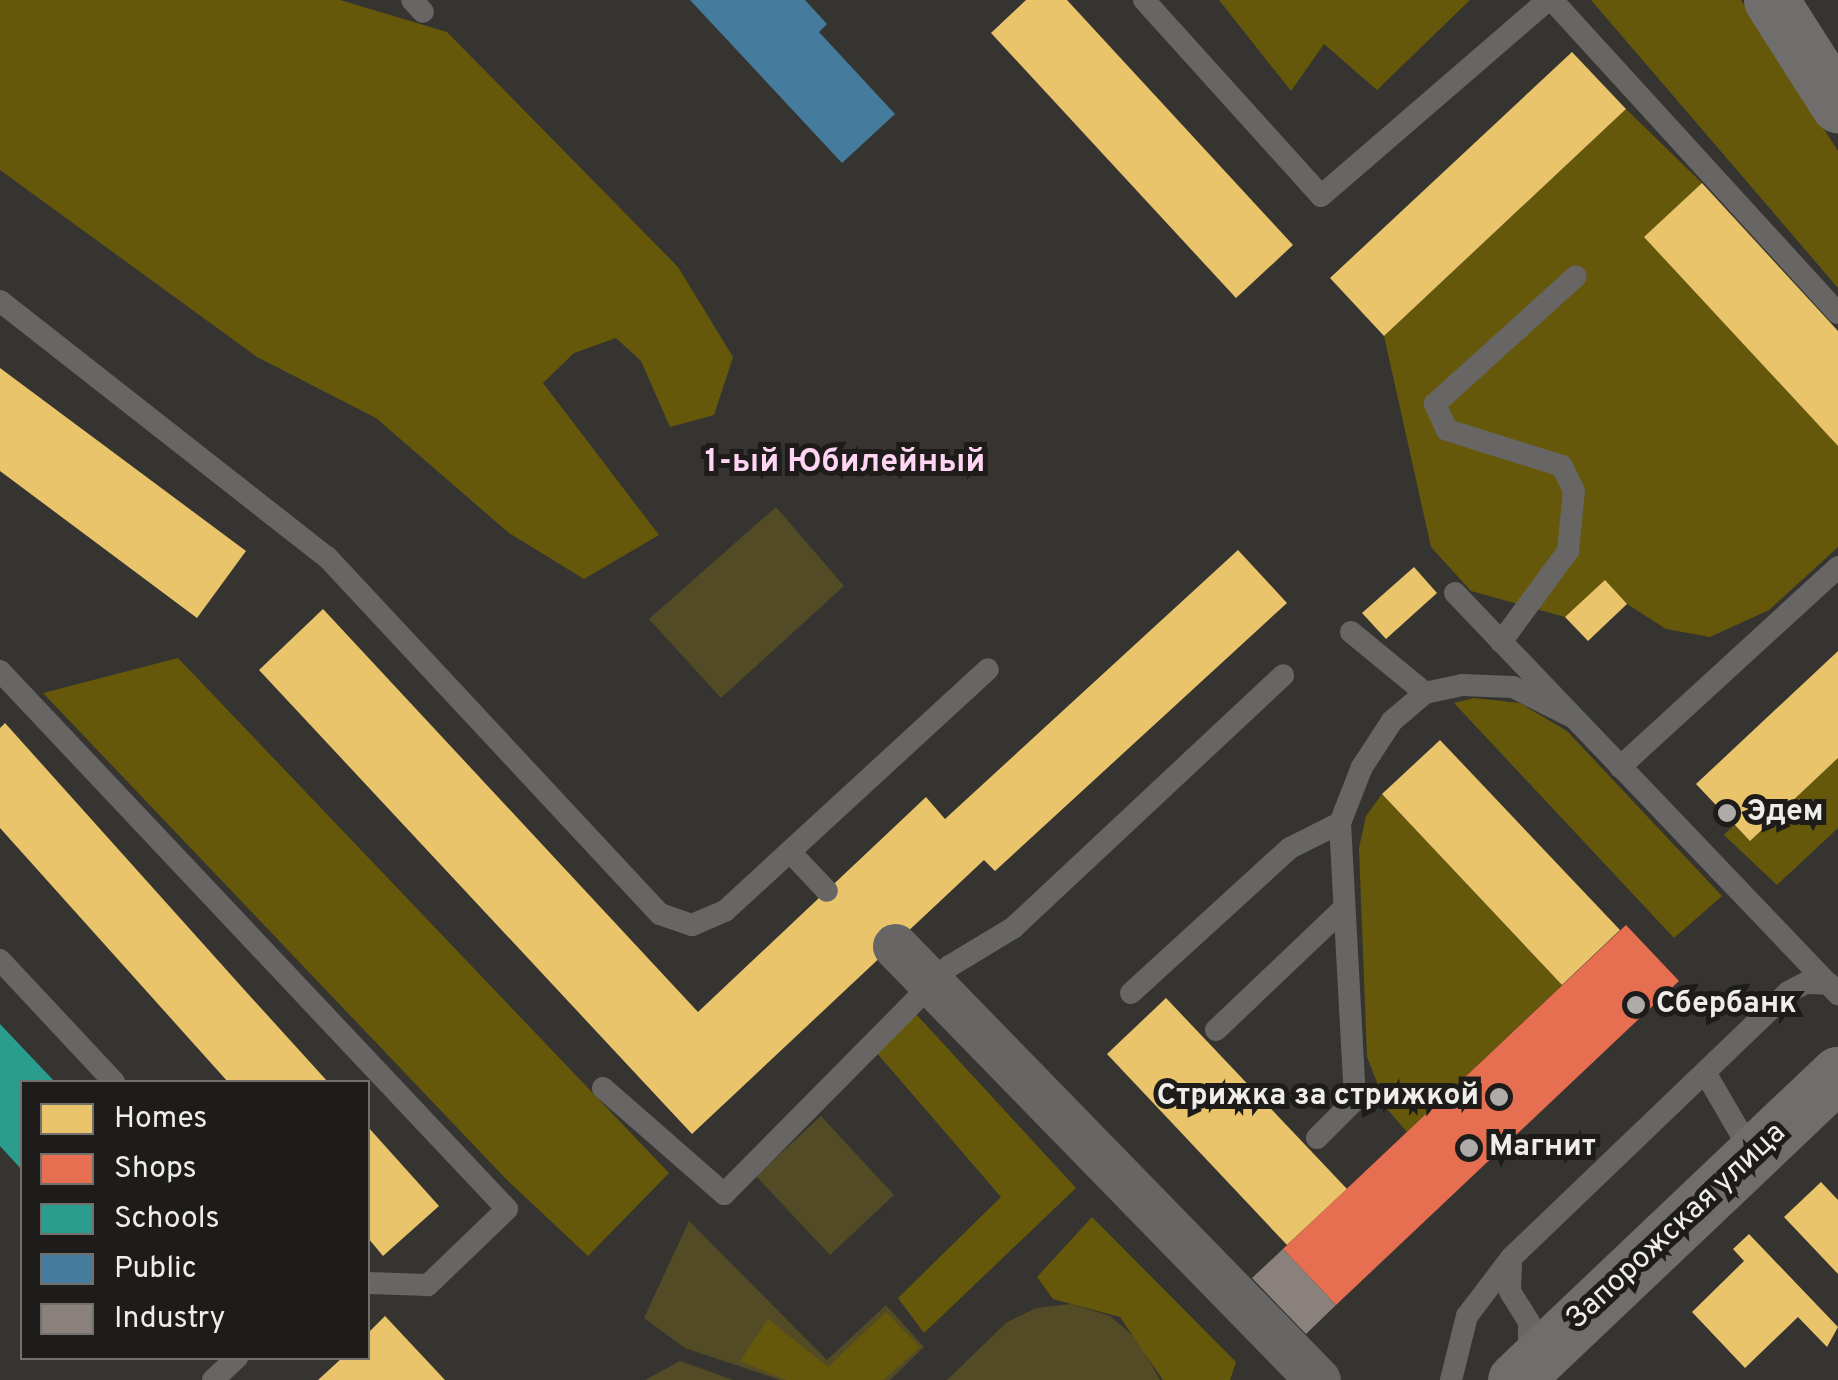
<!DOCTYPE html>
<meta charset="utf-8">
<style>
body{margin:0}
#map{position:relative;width:1838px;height:1380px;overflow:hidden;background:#353430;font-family:Overpass,sans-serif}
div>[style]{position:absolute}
.green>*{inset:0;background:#524b26}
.forest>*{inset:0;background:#65580b}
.homes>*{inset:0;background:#e9c46a}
.shops>*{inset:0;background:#e76f51}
.schools>*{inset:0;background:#2a9d8f}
.public>*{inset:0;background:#457b9d}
.industry>*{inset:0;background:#8a817c}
.lane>*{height:22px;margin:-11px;padding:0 11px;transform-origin:11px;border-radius:11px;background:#676664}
.street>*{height:45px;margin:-22.5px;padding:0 22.5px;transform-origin:22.5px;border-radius:22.5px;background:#676664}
.secondary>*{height:55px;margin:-27.5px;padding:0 27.5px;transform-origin:27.5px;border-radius:27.5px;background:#706e6c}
.dots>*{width:28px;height:28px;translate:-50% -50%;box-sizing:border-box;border:5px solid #1d1c1a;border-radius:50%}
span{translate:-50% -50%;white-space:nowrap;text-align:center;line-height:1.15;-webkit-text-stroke:10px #1d1c1a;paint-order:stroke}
.poi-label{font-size:30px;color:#eeedea;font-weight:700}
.left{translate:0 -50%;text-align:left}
.right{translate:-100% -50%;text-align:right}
.street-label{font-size:30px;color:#eeedea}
.neighbourhood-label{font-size:32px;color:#ffd5f3;font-weight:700}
.legend{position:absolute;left:20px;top:1080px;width:350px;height:280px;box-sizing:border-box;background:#1d1c1a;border:2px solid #71706d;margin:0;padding:12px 18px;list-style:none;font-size:30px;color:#eeedea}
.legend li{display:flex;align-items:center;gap:20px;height:50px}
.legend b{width:50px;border:2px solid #71706d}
</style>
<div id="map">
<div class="green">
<i style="clip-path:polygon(776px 507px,844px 586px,721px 698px,649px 619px)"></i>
<i style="clip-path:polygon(821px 1116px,894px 1195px,830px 1255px,756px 1176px)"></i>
<i style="clip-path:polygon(689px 1221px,827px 1360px,886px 1305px,924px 1347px,890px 1380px,780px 1380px,685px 1348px,644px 1318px)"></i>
<i style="clip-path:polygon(1071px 1304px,1110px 1316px,1138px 1340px,1160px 1380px,947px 1380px,1007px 1322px,1036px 1308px)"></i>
<i style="clip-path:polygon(680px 1361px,733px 1380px,645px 1380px)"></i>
</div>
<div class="forest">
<i style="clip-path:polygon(0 0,340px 0,447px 32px,678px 267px,733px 357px,714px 415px,670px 427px,641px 361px,616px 338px,574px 353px,543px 383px,659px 535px,584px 579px,509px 533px,376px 418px,257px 357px,0 170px)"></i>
<i style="clip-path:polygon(1219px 0,1470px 0,1377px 90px,1324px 44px,1291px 91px)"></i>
<i style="clip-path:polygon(1591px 0,1741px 0,1838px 151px,1838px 288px)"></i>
<i style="clip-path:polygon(1626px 109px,1702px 183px,1645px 237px,1838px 446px,1838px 547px,1769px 610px,1710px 637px,1666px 629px,1627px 604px,1565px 617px,1471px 591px,1431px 547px,1384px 336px)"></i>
<i style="clip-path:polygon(178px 658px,669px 1173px,588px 1256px,507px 1180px,43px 693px)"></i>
<i style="clip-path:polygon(1474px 698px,1520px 703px,1567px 731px,1722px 896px,1674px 938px,1454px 703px)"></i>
<i style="clip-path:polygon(1838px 758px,1838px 828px,1777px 885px,1724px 835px,1734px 825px,1750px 840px)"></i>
<i style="clip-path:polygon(1382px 794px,1562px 985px,1407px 1132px,1388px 1110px,1367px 1057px,1359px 848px,1366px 816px)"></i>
<i style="clip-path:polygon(915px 1013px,1076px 1188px,924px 1333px,898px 1298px,1001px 1197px,876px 1052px)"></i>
<i style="clip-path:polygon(1092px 1217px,1236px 1362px,1230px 1380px,1163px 1380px,1120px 1317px,1053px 1299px,1037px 1277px)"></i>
<i style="clip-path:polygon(886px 1312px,920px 1347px,883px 1380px,786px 1380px,740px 1361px,768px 1319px,828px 1367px)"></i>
</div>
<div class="homes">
<i style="clip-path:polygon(1026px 0,1067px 0,1293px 245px,1236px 298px,991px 33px)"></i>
<i style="clip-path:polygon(1572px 52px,1626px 109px,1384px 336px,1330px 278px)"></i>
<i style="clip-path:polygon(1702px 183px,1838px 331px,1838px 446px,1644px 237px)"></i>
<i style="clip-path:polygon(0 368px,246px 551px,197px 618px,0 471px)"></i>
<i style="clip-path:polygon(1238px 550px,1287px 603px,995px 871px,984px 860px,692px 1134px,259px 670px,323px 609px,698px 1012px,926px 797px,945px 819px)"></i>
<i style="clip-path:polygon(1414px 567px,1437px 593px,1386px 639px,1362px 613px)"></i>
<i style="clip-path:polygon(1605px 580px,1627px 604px,1588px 641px,1565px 617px)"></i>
<i style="clip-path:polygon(1838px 651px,1838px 758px,1750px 841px,1696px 784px)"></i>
<i style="clip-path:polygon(5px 723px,240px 985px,328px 1082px,228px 1082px,0 828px,0 728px)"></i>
<i style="clip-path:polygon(1440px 740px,1620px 930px,1562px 985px,1382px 794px)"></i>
<i style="clip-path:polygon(1166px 998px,1347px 1189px,1287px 1245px,1107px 1054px)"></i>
<i style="clip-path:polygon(368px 1127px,439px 1206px,383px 1256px,368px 1238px)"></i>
<i style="clip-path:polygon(1821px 1182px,1838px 1200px,1838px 1274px,1784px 1217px)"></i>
<i style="clip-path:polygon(1749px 1234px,1838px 1327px,1827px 1347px,1798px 1317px,1745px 1368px,1692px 1312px,1744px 1261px,1733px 1249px)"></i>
<i style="clip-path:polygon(385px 1316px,445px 1380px,318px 1380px,342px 1358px,368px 1358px,368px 1333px)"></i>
</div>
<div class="shops">
<i style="clip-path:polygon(1626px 925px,1679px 981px,1336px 1305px,1283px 1249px)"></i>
</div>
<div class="schools">
<i style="clip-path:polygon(0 1024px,55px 1082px,22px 1082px,22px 1170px,0 1146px)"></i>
</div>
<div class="public">
<i style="clip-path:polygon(690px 0,805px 0,827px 24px,819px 32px,895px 114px,842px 163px)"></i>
</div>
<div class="industry">
<i style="clip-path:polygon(1283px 1249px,1336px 1305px,1306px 1334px,1252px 1278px)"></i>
</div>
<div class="lane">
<i style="left:412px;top:0;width:16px;rotate:47deg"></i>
<i style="left:1144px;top:0;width:264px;rotate:47.9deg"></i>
<i style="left:1321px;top:196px;width:300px;rotate:-40.8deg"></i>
<i style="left:1552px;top:0;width:424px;rotate:47.6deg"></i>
<i style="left:0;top:301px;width:415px;rotate:38.1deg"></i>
<i style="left:327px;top:557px;width:488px;rotate:47deg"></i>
<i style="left:660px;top:914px;width:34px;rotate:19deg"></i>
<i style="left:692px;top:925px;width:36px;rotate:-23deg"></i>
<i style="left:725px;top:911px;width:357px;rotate:-42.6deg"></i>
<i style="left:1455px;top:593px;width:555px;rotate:46.32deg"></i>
<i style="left:1351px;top:632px;width:96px;rotate:39.5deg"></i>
<i style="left:1501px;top:642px;width:113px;rotate:-53.6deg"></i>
<i style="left:1568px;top:551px;width:60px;rotate:-84.3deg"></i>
<i style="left:1574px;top:491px;width:28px;rotate:-116deg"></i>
<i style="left:1562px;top:466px;width:121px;rotate:-162.6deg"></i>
<i style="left:1447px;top:430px;width:29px;rotate:-115deg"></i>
<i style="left:1435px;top:404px;width:190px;rotate:-42.2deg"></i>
<i style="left:0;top:671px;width:739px;rotate:46.7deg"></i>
<i style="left:507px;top:1209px;width:110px;rotate:136.1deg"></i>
<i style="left:428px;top:1285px;width:60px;rotate:-178.1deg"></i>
<i style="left:1620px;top:767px;width:296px;rotate:-42.5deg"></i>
<i style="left:791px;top:853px;width:52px;rotate:46.5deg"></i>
<i style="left:0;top:960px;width:167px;rotate:46.9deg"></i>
<i style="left:1131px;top:993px;width:215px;rotate:-42.4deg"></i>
<i style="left:1290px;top:848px;width:56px;rotate:-26.6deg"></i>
<i style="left:1216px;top:1030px;width:177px;rotate:-43.6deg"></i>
<i style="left:1706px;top:1074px;width:91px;rotate:59.8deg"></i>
<i style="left:603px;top:1088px;width:161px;rotate:41.2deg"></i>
<i style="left:724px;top:1194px;width:321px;rotate:-45.3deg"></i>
<i style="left:950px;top:966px;width:74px;rotate:-31.1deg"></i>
<i style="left:1013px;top:928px;width:370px;rotate:-43.1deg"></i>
<i style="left:1317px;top:1138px;width:54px;rotate:-45deg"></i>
<i style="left:1355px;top:1100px;width:277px;rotate:-93.1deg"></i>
<i style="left:1340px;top:823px;width:60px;rotate:-68.6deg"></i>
<i style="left:1362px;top:767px;width:55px;rotate:-56.9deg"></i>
<i style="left:1392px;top:721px;width:43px;rotate:-40.3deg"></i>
<i style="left:1425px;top:693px;width:38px;rotate:-12deg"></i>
<i style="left:1462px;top:685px;width:51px;rotate:2.2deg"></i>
<i style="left:1513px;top:687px;width:68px;rotate:26.9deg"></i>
<i style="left:1529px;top:1357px;width:35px;rotate:-90deg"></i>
<i style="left:1529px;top:1322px;width:36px;rotate:-122deg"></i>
<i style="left:1510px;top:1291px;width:33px;rotate:-88deg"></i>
<i style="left:1511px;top:1258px;width:384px;rotate:-43.8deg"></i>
<i style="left:1788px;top:992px;width:20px;rotate:-27deg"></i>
<i style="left:1806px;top:983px;width:23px;rotate:2deg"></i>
<i style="left:213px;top:1380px;width:33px;rotate:-43deg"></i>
<i style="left:1451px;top:1380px;width:66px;rotate:-76deg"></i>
<i style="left:1467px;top:1316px;width:73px;rotate:-52.8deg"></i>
</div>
<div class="street">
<i style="left:895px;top:946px;width:606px;rotate:45.74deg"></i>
</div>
<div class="secondary">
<i style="left:1771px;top:0;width:125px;rotate:57.5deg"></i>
<i style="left:1515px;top:1380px;width:445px;rotate:-43.5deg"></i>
</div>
<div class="dots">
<i style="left:1727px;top:813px;background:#adaca9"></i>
<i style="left:1636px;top:1005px;background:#adaca9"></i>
<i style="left:1499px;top:1097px;background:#adaca9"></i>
<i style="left:1469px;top:1148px;background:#adaca9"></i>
</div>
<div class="poi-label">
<span class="left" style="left:1747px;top:813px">Эдем</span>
<span class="left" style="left:1656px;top:1005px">Сбербанк</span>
<span class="right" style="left:1479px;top:1097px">Стрижка за стрижкой</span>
<span class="left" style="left:1489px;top:1148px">Магнит</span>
</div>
<div class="street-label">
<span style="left:1677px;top:1227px;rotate:-43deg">Запорожская улица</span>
</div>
<div class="neighbourhood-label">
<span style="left:845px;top:463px">1-ый Юбилейный</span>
</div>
<ul class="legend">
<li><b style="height:28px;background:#e9c46a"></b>Homes</li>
<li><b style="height:28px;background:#e76f51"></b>Shops</li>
<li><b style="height:28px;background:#2a9d8f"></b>Schools</li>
<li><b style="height:28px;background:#457b9d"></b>Public</li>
<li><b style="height:28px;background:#8a817c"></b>Industry</li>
</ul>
</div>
